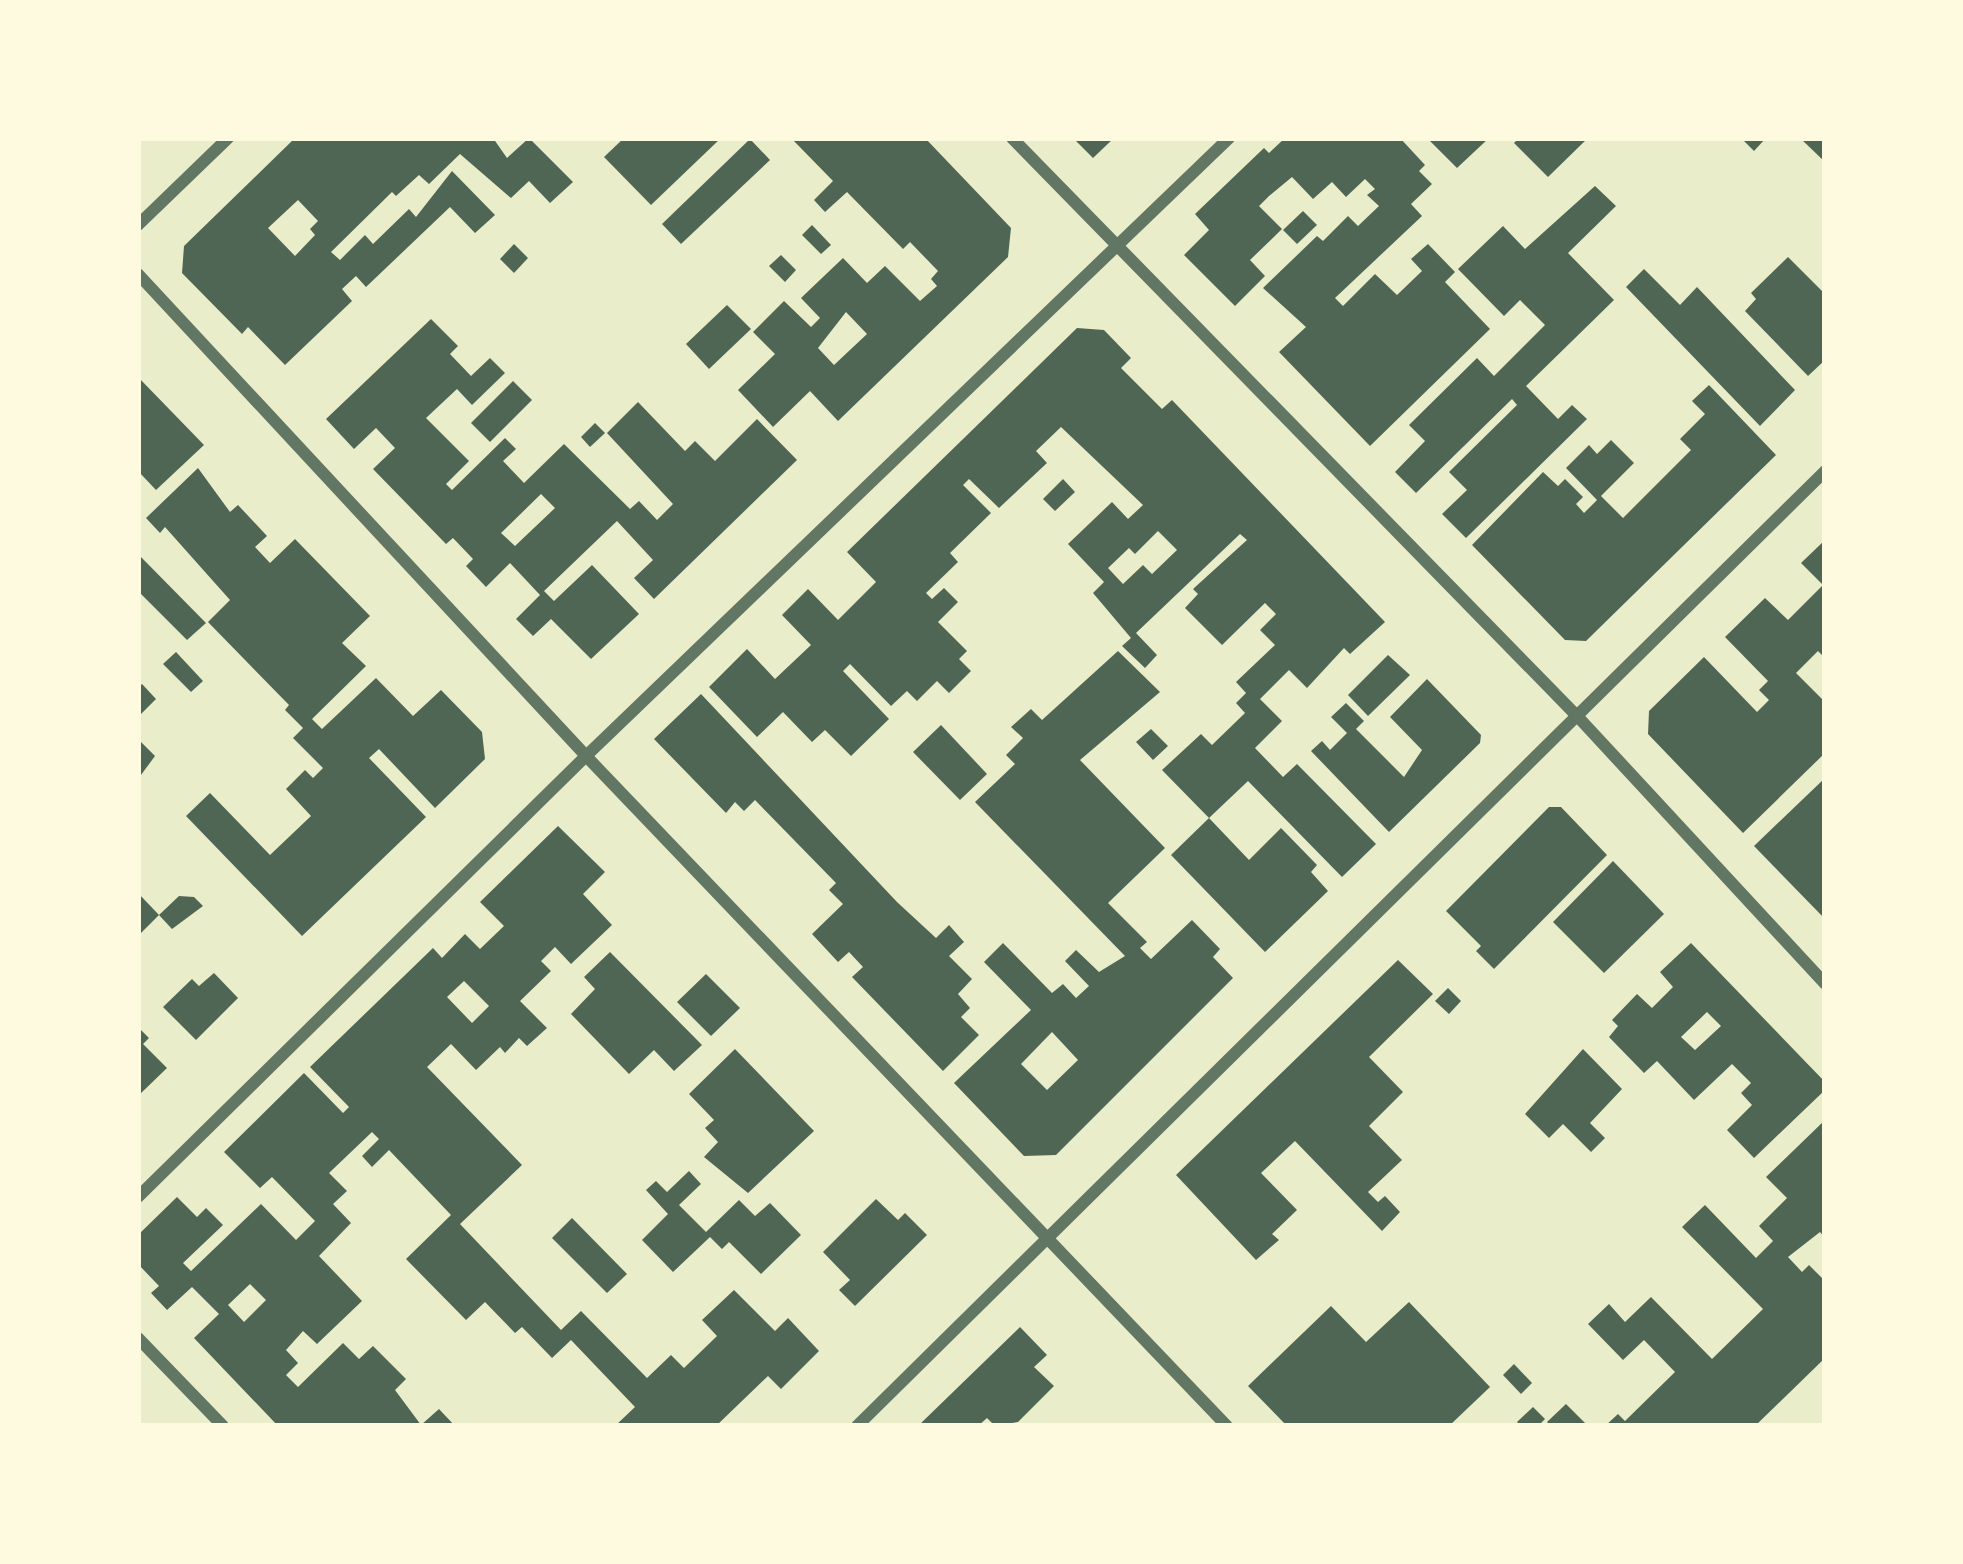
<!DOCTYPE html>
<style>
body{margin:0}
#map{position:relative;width:1963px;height:1564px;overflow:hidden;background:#e9edc9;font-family:"Fira Sans Condensed",sans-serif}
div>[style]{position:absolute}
.building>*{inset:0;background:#4f6655}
.minor>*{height:12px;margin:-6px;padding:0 6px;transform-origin:6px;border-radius:6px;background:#617663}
span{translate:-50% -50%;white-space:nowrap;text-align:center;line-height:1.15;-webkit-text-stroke:9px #fefae0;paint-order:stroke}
.frame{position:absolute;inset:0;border:141px solid #fefae0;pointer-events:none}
</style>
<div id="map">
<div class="building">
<i style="clip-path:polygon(evenodd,295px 138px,493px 138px,507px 158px,529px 138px,573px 182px,550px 203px,529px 181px,511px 198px,460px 154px,429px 184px,419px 175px,396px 196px,392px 192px,331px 252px,340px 260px,365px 235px,373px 244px,409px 209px,416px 217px,452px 171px,495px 215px,475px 233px,450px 207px,366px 287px,356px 276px,342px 289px,352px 301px,285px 365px,248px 327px,242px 334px,182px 273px,184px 246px,295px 138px,298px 200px,318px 221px,310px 229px,315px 235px,295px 256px,268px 228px,298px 200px)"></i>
<i style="clip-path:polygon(624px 138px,721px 138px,651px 205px,604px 157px)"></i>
<i style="clip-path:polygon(evenodd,791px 138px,925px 138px,1011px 228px,1008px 257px,838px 421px,810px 391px,773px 427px,738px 390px,775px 354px,753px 332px,784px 301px,811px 327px,820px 318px,801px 298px,843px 258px,867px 283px,885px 266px,920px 301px,937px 286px,931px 279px,938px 271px,910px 242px,903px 249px,847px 192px,825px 212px,814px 200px,833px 181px,791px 138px,846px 312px,867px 334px,834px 365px,818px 348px,846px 312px)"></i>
<i style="clip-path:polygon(1073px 138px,1114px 138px,1093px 158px)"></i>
<i style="clip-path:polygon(1285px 138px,1400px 138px,1425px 165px,1419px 171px,1432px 184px,1411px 204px,1422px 216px,1335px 298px,1343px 306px,1375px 274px,1397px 295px,1422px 271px,1411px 259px,1428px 244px,1455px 272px,1445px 282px,1490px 329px,1370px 446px,1279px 352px,1306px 327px,1263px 288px,1317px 236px,1323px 241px,1348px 216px,1358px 226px,1379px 206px,1367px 195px,1375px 189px,1365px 179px,1346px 197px,1332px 182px,1313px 199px,1292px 177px,1269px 196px,1259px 206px,1282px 229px,1250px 260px,1265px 276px,1235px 306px,1184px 255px,1209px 230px,1195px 214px,1264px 148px,1269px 153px)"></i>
<i style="clip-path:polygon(1427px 138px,1489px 138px,1457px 168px)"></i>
<i style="clip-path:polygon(1519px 138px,1588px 138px,1548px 177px,1514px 143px)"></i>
<i style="clip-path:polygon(1741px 138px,1766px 138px,1754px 151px)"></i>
<i style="clip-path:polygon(1800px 138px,1825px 138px,1825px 162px)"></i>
<i style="clip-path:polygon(750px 139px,770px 160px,681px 244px,662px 224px)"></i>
<i style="clip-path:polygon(1595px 186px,1616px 206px,1568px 253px,1614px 300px,1526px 386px,1558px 419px,1572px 405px,1587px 419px,1466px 538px,1442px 514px,1467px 490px,1449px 472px,1517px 405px,1512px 399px,1416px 493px,1395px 472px,1425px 441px,1409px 425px,1477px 358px,1494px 376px,1545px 325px,1520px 300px,1504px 316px,1458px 269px,1503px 226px,1525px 249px)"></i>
<i style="clip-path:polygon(1303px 211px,1317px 225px,1297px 244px,1283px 230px)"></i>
<i style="clip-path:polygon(812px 225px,831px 245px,821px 254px,802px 235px)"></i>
<i style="clip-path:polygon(514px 244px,528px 258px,514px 273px,500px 259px)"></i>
<i style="clip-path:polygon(781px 255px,796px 270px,785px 282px,769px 266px)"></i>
<i style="clip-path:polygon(1788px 257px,1825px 294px,1825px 360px,1808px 376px,1745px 311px,1756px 299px,1751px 293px)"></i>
<i style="clip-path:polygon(1644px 269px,1680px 305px,1697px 287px,1795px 390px,1760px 426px,1626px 287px)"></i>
<i style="clip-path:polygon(727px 305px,751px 329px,709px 369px,686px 344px)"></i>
<i style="clip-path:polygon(evenodd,431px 319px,458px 346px,450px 354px,471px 376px,490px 358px,505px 373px,472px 405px,457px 389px,426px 418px,469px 461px,446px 484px,452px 490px,505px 438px,516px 449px,503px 461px,524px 483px,564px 444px,630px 509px,639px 501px,657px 520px,673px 504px,607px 433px,638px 402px,685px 451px,695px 441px,715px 461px,757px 419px,797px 460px,654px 599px,634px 578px,653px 560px,617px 521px,544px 591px,554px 601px,592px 565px,639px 614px,591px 659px,551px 619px,533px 636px,516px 619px,540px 595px,510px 563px,486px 587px,466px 566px,473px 559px,453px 538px,446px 544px,373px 469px,395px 448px,376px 428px,354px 449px,326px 419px,431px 319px,541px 494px,555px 508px,515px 546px,501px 533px,541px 494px)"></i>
<i style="clip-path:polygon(evenodd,1077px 328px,1104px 330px,1131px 358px,1121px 368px,1162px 409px,1172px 400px,1385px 622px,1350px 654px,1344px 648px,1307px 688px,1289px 670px,1260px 699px,1282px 721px,1255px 748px,1283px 777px,1297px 764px,1376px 844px,1342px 877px,1248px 781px,1209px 818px,1162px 770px,1201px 734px,1212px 745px,1245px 713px,1236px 703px,1246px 693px,1236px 682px,1275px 645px,1260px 630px,1276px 614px,1265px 603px,1222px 645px,1185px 608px,1198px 594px,1193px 589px,1247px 540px,1240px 534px,1136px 633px,1157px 655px,1145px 668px,1122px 646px,1131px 638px,1093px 593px,1104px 582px,1068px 544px,1112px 502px,1128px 519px,1143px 505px,1061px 427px,1036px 451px,1047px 463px,999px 508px,969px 479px,963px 485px,991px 513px,950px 553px,958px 562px,926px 593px,932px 599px,944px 588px,958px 602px,938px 622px,967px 651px,959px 659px,971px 671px,949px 693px,937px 681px,917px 701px,907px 691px,891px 706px,850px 664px,843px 671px,889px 719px,851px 756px,825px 730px,812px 742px,783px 712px,757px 737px,709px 687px,747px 649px,775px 679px,811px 645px,782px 615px,808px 589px,838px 620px,876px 582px,847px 552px,1077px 328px,1158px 531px,1177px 550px,1152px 574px,1143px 565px,1123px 584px,1108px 568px,1129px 548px,1135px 554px,1158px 531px)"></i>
<i style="clip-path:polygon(138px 377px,204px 445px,156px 490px,138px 471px)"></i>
<i style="clip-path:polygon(513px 381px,532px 400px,490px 442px,471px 423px)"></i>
<i style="clip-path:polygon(1709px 385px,1776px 455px,1586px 641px,1565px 640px,1472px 545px,1543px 472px,1558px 486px,1565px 479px,1583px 497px,1576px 504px,1584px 513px,1597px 500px,1566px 468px,1589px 445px,1597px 454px,1611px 440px,1634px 463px,1601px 496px,1623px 518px,1691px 450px,1680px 439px,1705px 414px,1692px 401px)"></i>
<i style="clip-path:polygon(595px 423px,605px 433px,590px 447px,581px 437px)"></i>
<i style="clip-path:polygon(198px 468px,230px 512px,238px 505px,267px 536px,255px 547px,270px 563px,295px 539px,370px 616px,342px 643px,366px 666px,312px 719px,322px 729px,376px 678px,413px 716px,441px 690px,482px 732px,485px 759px,435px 808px,379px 749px,369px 758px,426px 817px,302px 936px,186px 816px,210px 793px,270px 855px,311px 816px,286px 789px,305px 770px,313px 778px,323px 768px,293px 738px,303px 728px,285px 710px,289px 705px,208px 622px,230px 600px,165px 527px,160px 533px,146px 518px)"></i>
<i style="clip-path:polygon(1063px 479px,1075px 492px,1055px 511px,1043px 499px)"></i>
<i style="clip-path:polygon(1825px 540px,1825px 658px,1818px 651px,1796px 673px,1825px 702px,1825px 753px,1743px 833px,1648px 734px,1649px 711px,1704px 657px,1757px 712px,1769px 700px,1759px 690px,1768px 681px,1725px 637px,1765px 598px,1788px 620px,1823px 585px,1801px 563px)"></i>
<i style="clip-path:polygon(138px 554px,206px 623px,187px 640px,138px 591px)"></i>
<i style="clip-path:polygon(evenodd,1118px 651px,1160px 692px,1080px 760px,1165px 848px,1108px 903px,1147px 942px,1140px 948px,1151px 959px,1192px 920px,1220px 949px,1213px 957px,1233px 978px,1056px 1155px,1024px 1156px,954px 1083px,1031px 1010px,984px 962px,1003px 943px,1052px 993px,1063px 984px,1076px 998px,1089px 986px,1065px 961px,1076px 950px,1099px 972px,1125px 956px,975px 802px,1015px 764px,1006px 755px,1023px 738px,1011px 727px,1031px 709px,1042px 720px,1118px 651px,1052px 1032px,1078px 1060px,1047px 1090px,1021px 1064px,1052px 1032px)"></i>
<i style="clip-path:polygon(176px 652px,203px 681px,191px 692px,163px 664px)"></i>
<i style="clip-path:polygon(1388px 655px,1410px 675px,1368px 716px,1348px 695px)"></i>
<i style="clip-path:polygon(1427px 679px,1481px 735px,1480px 743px,1389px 832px,1311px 751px,1322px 741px,1330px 750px,1347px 733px,1331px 717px,1346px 703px,1364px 721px,1356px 729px,1404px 777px,1422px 750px,1390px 717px)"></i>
<i style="clip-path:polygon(142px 684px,156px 699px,138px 717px,138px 688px)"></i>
<i style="clip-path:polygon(701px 694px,897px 902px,936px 938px,949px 925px,964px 942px,949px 956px,972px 979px,958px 994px,970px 1008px,961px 1017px,979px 1035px,943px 1071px,852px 977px,863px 967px,849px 952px,838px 962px,812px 934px,843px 904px,829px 890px,836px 883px,755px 800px,744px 811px,735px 802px,726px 813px,654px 739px)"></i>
<i style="clip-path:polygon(941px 725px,987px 774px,960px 800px,913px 752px)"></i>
<i style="clip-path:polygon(1151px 729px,1168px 746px,1153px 760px,1136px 742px)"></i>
<i style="clip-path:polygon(138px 739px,155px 756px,138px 779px)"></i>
<i style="clip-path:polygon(1825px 778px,1825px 919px,1754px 846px)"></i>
<i style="clip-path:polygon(1549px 807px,1561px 807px,1607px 855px,1494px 969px,1476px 951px,1481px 946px,1446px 911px)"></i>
<i style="clip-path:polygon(1209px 818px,1249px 860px,1281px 828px,1317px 865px,1311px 872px,1328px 891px,1265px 952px,1171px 855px)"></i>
<i style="clip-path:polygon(evenodd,558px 826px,605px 872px,583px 894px,612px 925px,571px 964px,555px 947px,541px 961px,551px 971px,520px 1001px,547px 1028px,527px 1046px,519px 1038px,505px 1053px,500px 1047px,476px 1070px,451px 1044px,427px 1067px,522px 1165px,460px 1224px,561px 1330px,581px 1311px,647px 1378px,671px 1355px,684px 1368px,717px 1336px,702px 1320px,734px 1290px,775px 1331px,788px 1318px,819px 1351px,781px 1389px,768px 1376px,716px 1426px,615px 1426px,635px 1407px,571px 1340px,552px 1358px,522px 1327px,515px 1333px,485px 1302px,466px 1320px,406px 1259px,451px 1215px,389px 1150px,372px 1167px,362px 1156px,379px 1139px,372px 1132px,329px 1173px,347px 1191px,333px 1204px,351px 1223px,319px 1256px,362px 1301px,317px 1344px,303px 1331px,286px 1350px,298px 1363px,286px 1375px,298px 1387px,343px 1343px,359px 1359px,373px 1346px,406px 1379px,395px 1390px,421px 1425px,439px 1409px,455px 1426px,278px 1426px,194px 1338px,219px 1314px,192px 1287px,167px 1310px,151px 1293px,159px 1286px,138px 1264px,138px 1235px,177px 1197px,197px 1217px,206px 1208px,223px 1225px,183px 1263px,191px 1271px,261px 1204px,296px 1240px,315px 1221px,272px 1177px,260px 1188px,224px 1152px,304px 1073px,343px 1113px,349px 1107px,310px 1067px,433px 948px,442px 958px,465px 934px,480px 949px,504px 926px,480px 902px,558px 826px,464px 981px,489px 1006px,472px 1023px,447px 997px,464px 981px,558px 826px,250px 1284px,266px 1300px,244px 1322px,228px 1305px,250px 1284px)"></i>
<i style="clip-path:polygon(1613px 861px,1664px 914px,1604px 973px,1553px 922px)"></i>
<i style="clip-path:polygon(138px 893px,159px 915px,138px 936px)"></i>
<i style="clip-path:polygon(179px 896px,194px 897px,203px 906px,172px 929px,159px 915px)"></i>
<i style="clip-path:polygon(evenodd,1691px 943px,1825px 1082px,1825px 1090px,1754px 1158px,1727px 1130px,1752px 1105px,1741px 1093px,1751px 1083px,1732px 1064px,1694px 1100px,1657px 1061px,1644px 1073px,1609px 1037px,1618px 1026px,1612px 1020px,1637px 994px,1652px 1008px,1673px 987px,1660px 972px,1691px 943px,1707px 1012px,1721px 1026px,1695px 1050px,1681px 1037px,1707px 1012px)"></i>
<i style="clip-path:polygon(610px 952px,702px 1045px,674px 1071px,654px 1050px,629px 1074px,571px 1014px,595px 989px,584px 977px)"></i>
<i style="clip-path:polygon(1398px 960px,1433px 994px,1369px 1057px,1403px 1092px,1369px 1126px,1402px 1160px,1368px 1192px,1378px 1202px,1385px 1196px,1400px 1212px,1382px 1231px,1295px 1141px,1261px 1173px,1297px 1210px,1272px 1234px,1279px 1240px,1256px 1260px,1176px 1175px)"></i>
<i style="clip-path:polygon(214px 973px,238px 998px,196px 1040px,163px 1007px,192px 979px,199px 986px)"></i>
<i style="clip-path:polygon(706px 974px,740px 1008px,711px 1036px,677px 1002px)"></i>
<i style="clip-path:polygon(1448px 988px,1461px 1001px,1449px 1014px,1435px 1001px)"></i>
<i style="clip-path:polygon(138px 1027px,149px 1038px,143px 1044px,167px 1068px,138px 1096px)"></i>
<i style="clip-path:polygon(735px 1049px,814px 1131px,748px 1193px,704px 1157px,718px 1142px,705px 1128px,714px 1120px,689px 1094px)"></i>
<i style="clip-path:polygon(1583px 1049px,1622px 1089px,1590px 1123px,1605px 1138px,1591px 1152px,1563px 1124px,1549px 1138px,1525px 1114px)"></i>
<i style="clip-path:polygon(1825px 1120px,1825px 1238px,1820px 1232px,1788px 1257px,1802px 1272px,1809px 1265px,1825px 1281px,1825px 1358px,1755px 1426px,1605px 1426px,1618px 1414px,1625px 1421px,1675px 1372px,1644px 1340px,1623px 1360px,1588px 1324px,1609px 1304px,1625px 1322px,1651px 1297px,1712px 1359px,1763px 1309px,1682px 1227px,1705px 1205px,1756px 1258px,1773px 1241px,1759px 1226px,1787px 1198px,1766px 1177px)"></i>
<i style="clip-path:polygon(689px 1171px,701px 1184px,679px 1205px,706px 1232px,739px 1200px,755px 1216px,770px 1203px,801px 1235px,761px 1274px,729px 1242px,722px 1249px,710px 1237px,673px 1272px,642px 1240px,668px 1214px,646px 1190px,656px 1181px,667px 1192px)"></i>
<i style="clip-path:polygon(876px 1199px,898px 1220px,905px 1213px,927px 1235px,855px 1306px,839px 1290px,850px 1280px,823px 1252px)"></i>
<i style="clip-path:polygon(572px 1218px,627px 1274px,607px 1293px,552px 1238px)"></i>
<i style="clip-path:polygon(1409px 1302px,1490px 1387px,1449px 1426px,1287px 1426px,1248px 1386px,1331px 1306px,1366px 1342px)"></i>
<i style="clip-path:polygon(1020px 1327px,1047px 1355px,1034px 1367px,1054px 1386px,1018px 1422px,995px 1426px,987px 1418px,978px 1426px,918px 1426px)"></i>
<i style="clip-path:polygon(1514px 1364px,1532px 1383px,1521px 1394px,1503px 1375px)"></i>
<i style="clip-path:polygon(1566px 1404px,1588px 1426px,1551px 1426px,1547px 1422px)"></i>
<i style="clip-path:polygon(1533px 1407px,1545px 1419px,1538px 1426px,1521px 1426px,1517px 1422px)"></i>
</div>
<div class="minor">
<i style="left:1012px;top:138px;width:811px;rotate:45.65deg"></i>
<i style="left:1579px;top:718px;width:362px;rotate:47.2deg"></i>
<i style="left:138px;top:225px;width:125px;rotate:-44deg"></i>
<i style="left:138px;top:274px;width:658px;rotate:47.09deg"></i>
<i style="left:586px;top:756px;width:927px;rotate:46.27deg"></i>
<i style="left:138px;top:1197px;width:629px;rotate:-44.55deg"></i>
<i style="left:586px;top:756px;width:892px;rotate:-43.86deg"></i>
<i style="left:138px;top:1338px;width:122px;rotate:46deg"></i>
<i style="left:857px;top:1426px;width:1360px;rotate:-44.61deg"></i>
</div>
<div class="frame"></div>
</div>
